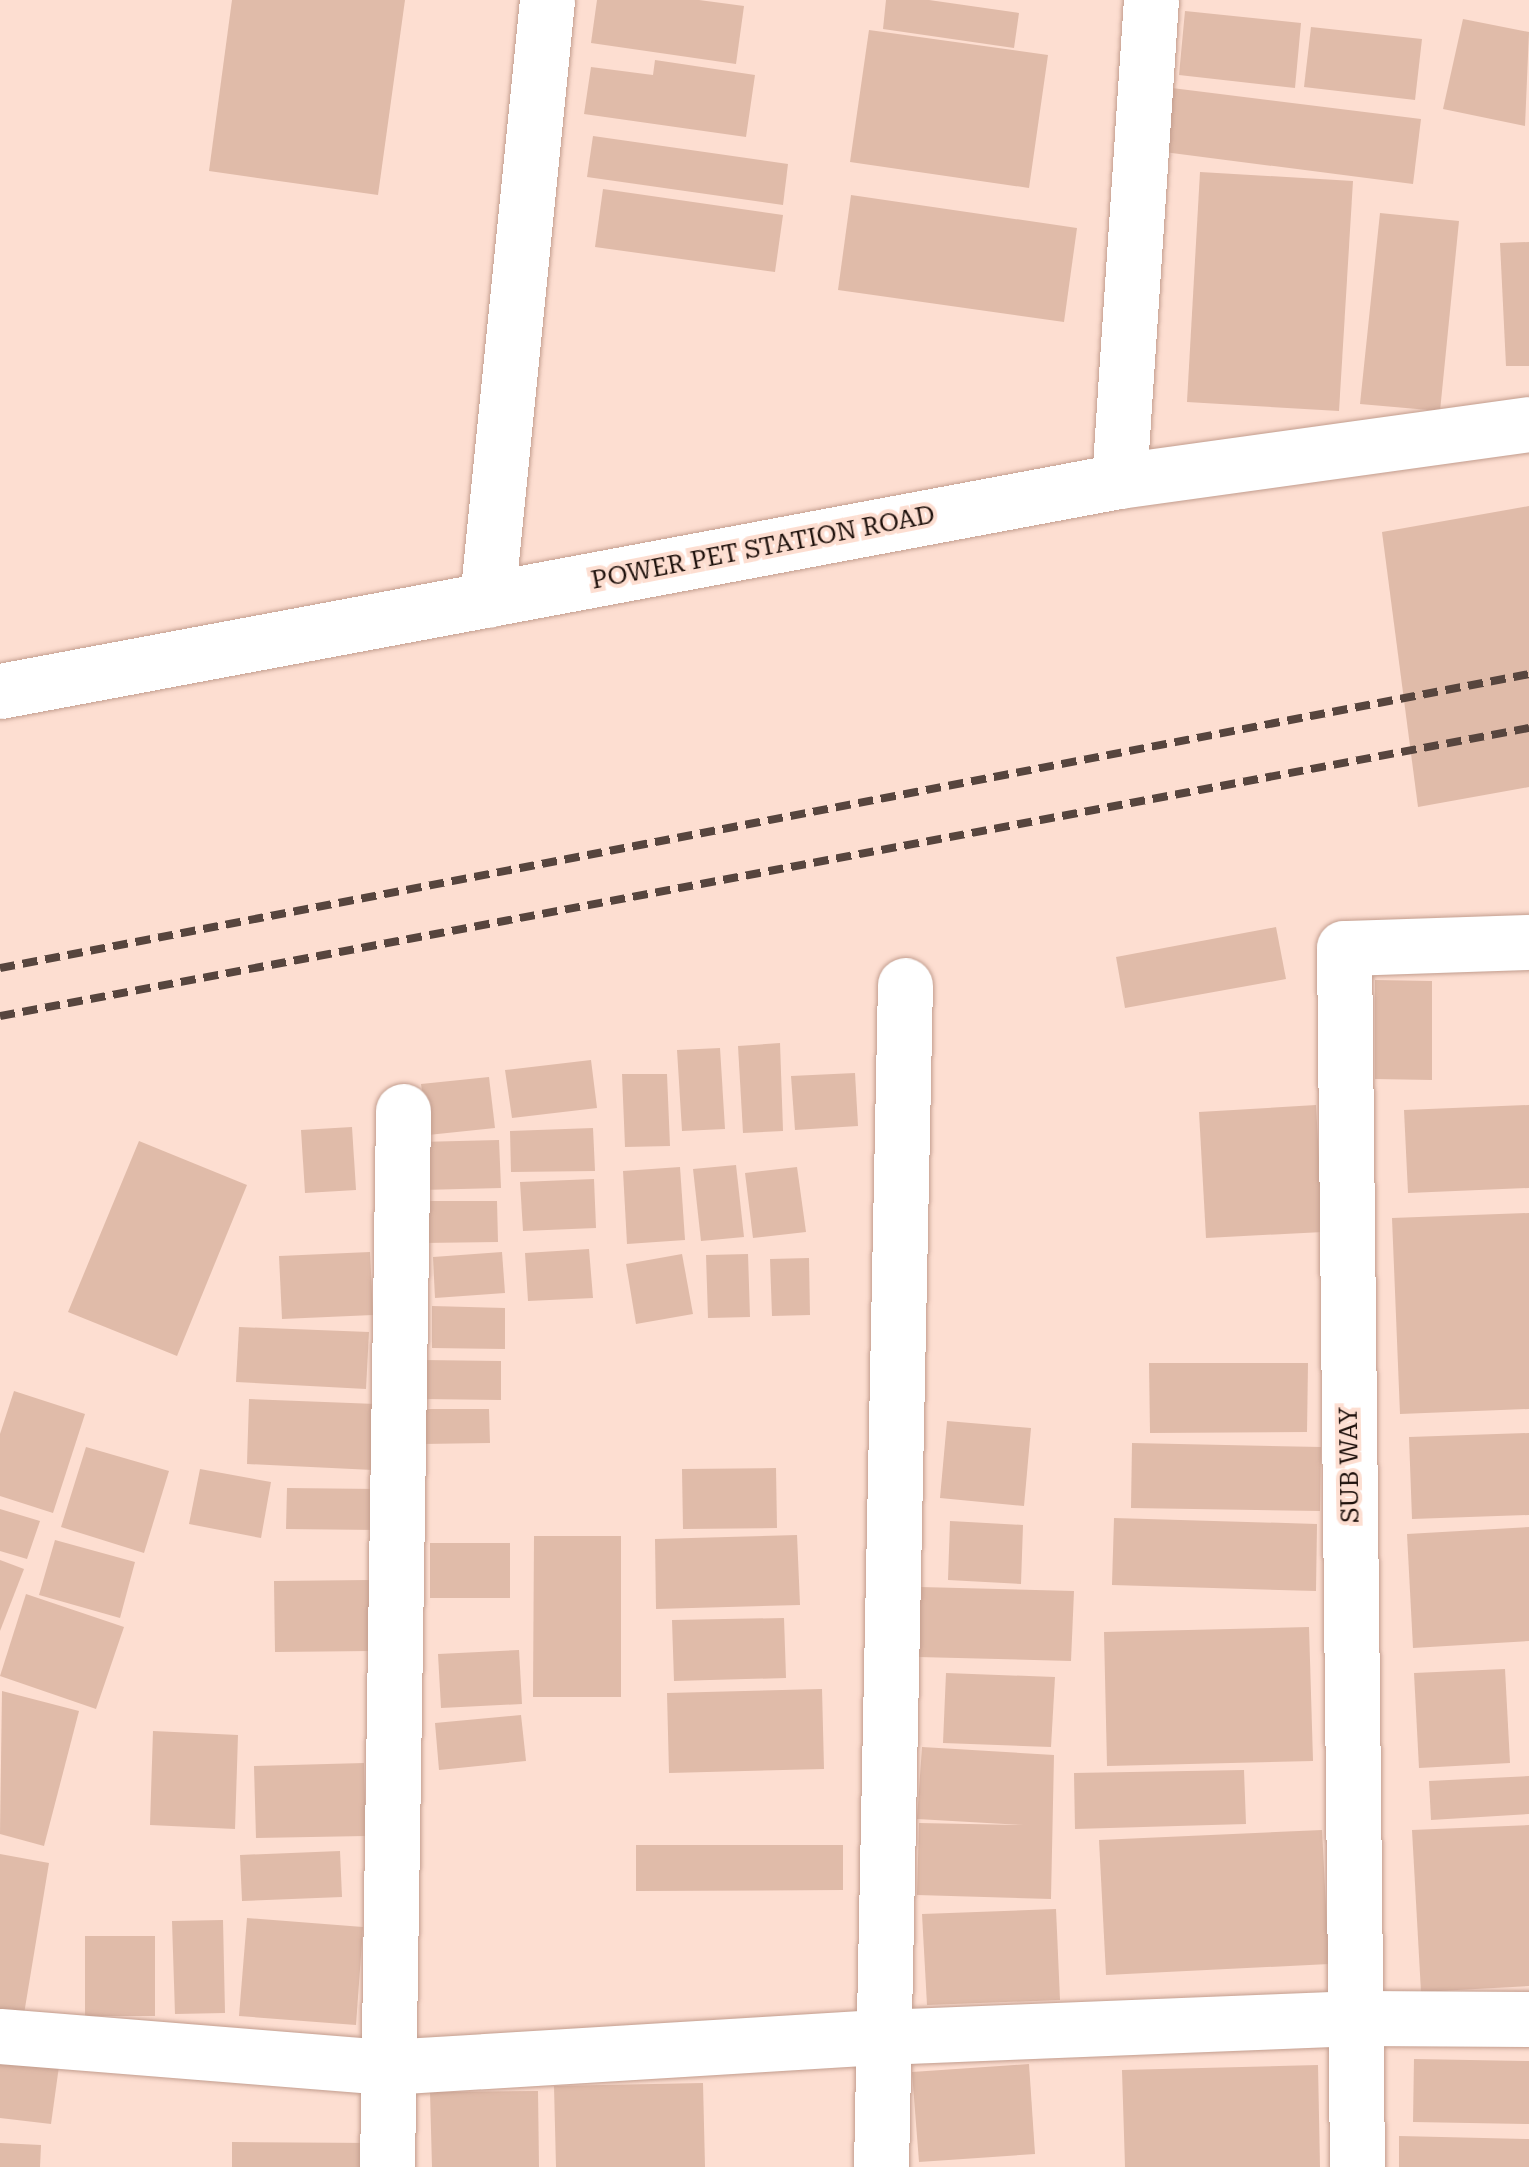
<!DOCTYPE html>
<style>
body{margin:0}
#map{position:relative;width:1529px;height:2167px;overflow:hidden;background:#fdded1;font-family:"Roboto Serif",serif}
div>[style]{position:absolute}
.building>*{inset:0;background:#e0bba9}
.roads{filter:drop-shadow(0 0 2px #c29d8e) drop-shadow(0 0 2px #c29d8e)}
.minor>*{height:55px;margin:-27.5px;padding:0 27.5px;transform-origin:27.5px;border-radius:27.5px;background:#fff}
.rail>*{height:8px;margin-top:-4px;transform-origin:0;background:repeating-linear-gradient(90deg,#57453e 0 15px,transparent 0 23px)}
span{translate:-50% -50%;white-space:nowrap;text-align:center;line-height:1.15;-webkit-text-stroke:8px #fdded1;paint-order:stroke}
.street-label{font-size:25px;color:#1e110c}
</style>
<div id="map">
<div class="building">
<i style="clip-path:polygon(232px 0,405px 0,378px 195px,209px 171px)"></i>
<i style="clip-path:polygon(597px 0,699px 0,744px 6px,736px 64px,591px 43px)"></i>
<i style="clip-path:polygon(886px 0,929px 0,1019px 13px,1014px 48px,883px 29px)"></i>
<i style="clip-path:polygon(1185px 11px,1301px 23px,1295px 88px,1179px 75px)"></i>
<i style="clip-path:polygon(1463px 19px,1529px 32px,1525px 126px,1443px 109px)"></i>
<i style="clip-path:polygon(1311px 27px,1422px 39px,1415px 100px,1304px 87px)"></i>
<i style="clip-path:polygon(869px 30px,1048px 55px,1029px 188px,850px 162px)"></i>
<i style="clip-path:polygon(655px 60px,755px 75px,746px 137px,584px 114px,591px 67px,653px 75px)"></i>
<i style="clip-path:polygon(1172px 88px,1421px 119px,1413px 184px,1164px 152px)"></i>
<i style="clip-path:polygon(593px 136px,788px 164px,783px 205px,587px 177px)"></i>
<i style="clip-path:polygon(1200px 172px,1353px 181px,1339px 411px,1187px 402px)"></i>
<i style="clip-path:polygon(603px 189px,783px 215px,775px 272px,595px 247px)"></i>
<i style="clip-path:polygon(851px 195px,1077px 228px,1064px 322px,838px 290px)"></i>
<i style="clip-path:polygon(1380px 213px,1459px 221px,1440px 411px,1360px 404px)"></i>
<i style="clip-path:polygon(1529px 242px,1529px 366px,1506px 366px,1500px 243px)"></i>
<i style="clip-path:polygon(1529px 506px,1529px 787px,1418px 807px,1382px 532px)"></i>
<i style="clip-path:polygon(1276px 927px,1286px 979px,1125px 1008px,1116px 957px)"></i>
<i style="clip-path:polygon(1375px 980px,1432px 981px,1432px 1080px,1375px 1079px)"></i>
<i style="clip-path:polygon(780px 1043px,783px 1131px,743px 1133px,738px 1046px)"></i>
<i style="clip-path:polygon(720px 1048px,725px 1129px,682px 1131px,677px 1050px)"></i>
<i style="clip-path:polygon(591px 1060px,597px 1108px,512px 1118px,505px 1070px)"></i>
<i style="clip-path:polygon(855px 1073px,858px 1126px,795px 1130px,791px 1076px)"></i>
<i style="clip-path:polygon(622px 1074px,667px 1074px,670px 1146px,625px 1147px)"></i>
<i style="clip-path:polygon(489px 1077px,495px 1128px,428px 1135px,421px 1084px)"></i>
<i style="clip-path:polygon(1316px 1105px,1323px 1232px,1206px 1238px,1199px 1112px)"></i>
<i style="clip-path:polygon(1529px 1105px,1529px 1188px,1408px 1193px,1404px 1110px)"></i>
<i style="clip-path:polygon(352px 1127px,356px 1190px,305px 1193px,301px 1130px)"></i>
<i style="clip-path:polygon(593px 1128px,595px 1171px,511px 1172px,510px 1131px)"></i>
<i style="clip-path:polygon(499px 1140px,501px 1188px,421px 1190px,419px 1142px)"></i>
<i style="clip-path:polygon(139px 1141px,247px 1185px,177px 1356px,68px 1312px)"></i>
<i style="clip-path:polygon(736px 1165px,744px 1237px,701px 1241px,693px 1169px)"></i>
<i style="clip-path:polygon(680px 1167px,685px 1240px,627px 1244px,623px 1171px)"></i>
<i style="clip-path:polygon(797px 1167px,806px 1232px,753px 1238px,745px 1173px)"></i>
<i style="clip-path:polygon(594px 1179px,596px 1228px,523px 1231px,520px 1182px)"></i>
<i style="clip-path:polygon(422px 1201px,497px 1201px,498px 1242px,423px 1243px)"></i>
<i style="clip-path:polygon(1529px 1213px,1529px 1409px,1400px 1414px,1392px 1218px)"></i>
<i style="clip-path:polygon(589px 1249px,593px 1298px,528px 1301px,525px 1253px)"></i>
<i style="clip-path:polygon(370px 1252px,373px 1315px,282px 1319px,279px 1256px)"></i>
<i style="clip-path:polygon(502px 1252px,505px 1293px,435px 1298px,433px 1257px)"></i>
<i style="clip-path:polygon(682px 1254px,693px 1314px,636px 1324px,626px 1264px)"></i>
<i style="clip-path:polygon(748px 1254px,750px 1317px,708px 1318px,706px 1255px)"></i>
<i style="clip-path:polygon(809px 1258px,810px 1315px,772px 1316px,770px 1259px)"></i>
<i style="clip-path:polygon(432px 1306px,505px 1308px,505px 1349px,432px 1348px)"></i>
<i style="clip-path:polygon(239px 1327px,369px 1332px,366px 1389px,236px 1382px)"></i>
<i style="clip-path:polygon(423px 1360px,501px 1361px,501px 1400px,423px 1399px)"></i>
<i style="clip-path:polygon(1149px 1363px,1308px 1363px,1307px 1432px,1150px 1433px)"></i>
<i style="clip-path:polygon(14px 1391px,85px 1414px,53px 1513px,0 1496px,0 1434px)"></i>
<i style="clip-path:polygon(249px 1399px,376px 1404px,373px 1470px,247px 1464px)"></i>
<i style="clip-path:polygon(423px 1409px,489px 1409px,490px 1443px,423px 1444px)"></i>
<i style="clip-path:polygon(947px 1421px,1031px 1428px,1024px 1506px,940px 1498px)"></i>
<i style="clip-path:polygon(1529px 1433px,1529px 1515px,1412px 1519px,1409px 1437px)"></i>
<i style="clip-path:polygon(1132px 1443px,1321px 1447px,1320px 1511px,1131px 1508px)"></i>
<i style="clip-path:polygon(86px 1447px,169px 1471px,144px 1553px,61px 1527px)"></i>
<i style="clip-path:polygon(776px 1468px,777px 1528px,683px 1529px,682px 1469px)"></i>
<i style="clip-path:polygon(200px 1469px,271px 1482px,261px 1538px,189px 1524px)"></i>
<i style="clip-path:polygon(287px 1488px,378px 1489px,377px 1530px,286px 1529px)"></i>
<i style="clip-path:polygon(0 1509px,40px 1521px,27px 1559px,0 1551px)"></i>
<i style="clip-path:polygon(1114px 1518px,1317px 1524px,1316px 1591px,1112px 1585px)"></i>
<i style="clip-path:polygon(950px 1521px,1023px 1525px,1021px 1584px,948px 1580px)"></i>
<i style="clip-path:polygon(1529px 1527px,1529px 1641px,1413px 1648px,1407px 1534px)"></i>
<i style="clip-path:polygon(797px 1535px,800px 1605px,656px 1609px,655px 1539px)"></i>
<i style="clip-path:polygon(534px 1536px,621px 1536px,621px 1697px,533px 1697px)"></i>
<i style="clip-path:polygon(55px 1540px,135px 1562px,120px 1618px,39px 1595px)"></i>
<i style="clip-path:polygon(430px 1543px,510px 1543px,510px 1598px,430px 1598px)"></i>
<i style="clip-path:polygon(0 1560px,24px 1569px,0 1631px)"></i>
<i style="clip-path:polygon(369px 1580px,371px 1651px,275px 1652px,274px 1581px)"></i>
<i style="clip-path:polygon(920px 1587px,1074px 1591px,1071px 1661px,918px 1657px)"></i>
<i style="clip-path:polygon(26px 1594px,124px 1627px,96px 1709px,0 1676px)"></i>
<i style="clip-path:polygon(784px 1618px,786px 1678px,674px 1681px,672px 1620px)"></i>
<i style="clip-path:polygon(1309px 1627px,1313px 1761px,1107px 1766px,1104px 1632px)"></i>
<i style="clip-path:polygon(519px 1650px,522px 1704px,441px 1708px,438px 1654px)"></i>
<i style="clip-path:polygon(1505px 1669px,1510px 1763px,1419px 1768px,1414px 1673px)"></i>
<i style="clip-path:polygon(946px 1673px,1055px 1677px,1051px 1747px,943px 1743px)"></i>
<i style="clip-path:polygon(822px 1689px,824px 1769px,669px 1773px,667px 1693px)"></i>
<i style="clip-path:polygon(2px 1691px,79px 1711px,44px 1846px,0 1834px)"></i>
<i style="clip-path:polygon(521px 1715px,526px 1761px,439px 1770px,435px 1723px)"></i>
<i style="clip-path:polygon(153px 1731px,238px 1735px,235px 1829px,150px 1825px)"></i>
<i style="clip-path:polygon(922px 1747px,1054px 1755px,1051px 1899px,917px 1895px,919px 1823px,1024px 1825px,917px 1819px)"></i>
<i style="clip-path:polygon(364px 1763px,366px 1836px,256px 1838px,254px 1766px)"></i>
<i style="clip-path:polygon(1244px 1770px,1246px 1824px,1075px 1829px,1074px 1773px)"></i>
<i style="clip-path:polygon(1529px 1776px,1529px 1814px,1431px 1820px,1429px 1781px)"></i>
<i style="clip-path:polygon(1529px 1825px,1529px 1986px,1421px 1992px,1412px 1830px)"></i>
<i style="clip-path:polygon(1322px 1830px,1329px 1964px,1106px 1975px,1099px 1840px)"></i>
<i style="clip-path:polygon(636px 1845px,843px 1845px,843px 1890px,636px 1891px)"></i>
<i style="clip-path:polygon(340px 1851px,342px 1897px,242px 1901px,240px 1855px)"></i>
<i style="clip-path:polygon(0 1854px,49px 1863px,23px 2020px,0 2016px)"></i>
<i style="clip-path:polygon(1056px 1909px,1060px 2000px,927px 2005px,922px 1914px)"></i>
<i style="clip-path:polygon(247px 1918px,363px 1927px,356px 2025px,239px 2016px)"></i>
<i style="clip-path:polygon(223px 1920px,225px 2013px,175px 2014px,172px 1921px)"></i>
<i style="clip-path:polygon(85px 1936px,155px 1936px,155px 2016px,85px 2016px)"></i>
<i style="clip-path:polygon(0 2059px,59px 2066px,51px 2124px,0 2118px)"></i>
<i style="clip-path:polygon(1414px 2059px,1529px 2061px,1529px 2124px,1413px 2122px)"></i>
<i style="clip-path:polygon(1029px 2064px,1035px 2154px,919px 2162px,912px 2072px)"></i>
<i style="clip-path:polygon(1318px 2065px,1320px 2167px,1125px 2167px,1122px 2070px)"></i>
<i style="clip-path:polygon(703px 2083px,705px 2167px,556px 2167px,554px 2086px)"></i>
<i style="clip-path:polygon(538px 2091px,539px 2167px,432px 2167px,430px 2092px)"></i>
<i style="clip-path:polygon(1399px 2136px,1529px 2139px,1529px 2167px,1399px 2167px)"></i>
<i style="clip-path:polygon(232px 2142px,377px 2143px,377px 2167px,232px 2167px)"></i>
<i style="clip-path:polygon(0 2143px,41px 2145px,40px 2167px,0 2167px)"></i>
</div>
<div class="roads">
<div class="minor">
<i style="left:1119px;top:481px;width:482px;rotate:-86.2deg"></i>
<i style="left:487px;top:600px;width:603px;rotate:-84.29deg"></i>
<i style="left:0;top:691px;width:1139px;rotate:-10.63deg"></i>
<i style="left:1119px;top:481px;width:414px;rotate:-7.9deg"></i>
<i style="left:0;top:2036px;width:388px;rotate:4.6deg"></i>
<i style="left:387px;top:2067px;width:496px;rotate:-3.5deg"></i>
<i style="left:882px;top:2037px;width:475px;rotate:-2.3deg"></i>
<i style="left:1357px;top:2018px;width:172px;rotate:0.3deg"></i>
<i style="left:387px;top:2167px;width:1056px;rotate:-89.13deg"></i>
<i style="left:881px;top:2167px;width:1182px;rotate:-88.84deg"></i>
<i style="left:1357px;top:2167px;width:1219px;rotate:-90.61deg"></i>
<i style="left:1344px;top:948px;width:185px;rotate:-1.9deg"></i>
</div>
</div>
<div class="rail">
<i style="left:0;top:968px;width:1557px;rotate:-10.88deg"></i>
<i style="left:0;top:1016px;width:1556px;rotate:-10.67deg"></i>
</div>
<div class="street-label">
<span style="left:763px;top:548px;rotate:-11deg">POWER PET STATION ROAD</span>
<span style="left:1350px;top:1465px;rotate:-91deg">SUB WAY</span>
</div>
</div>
